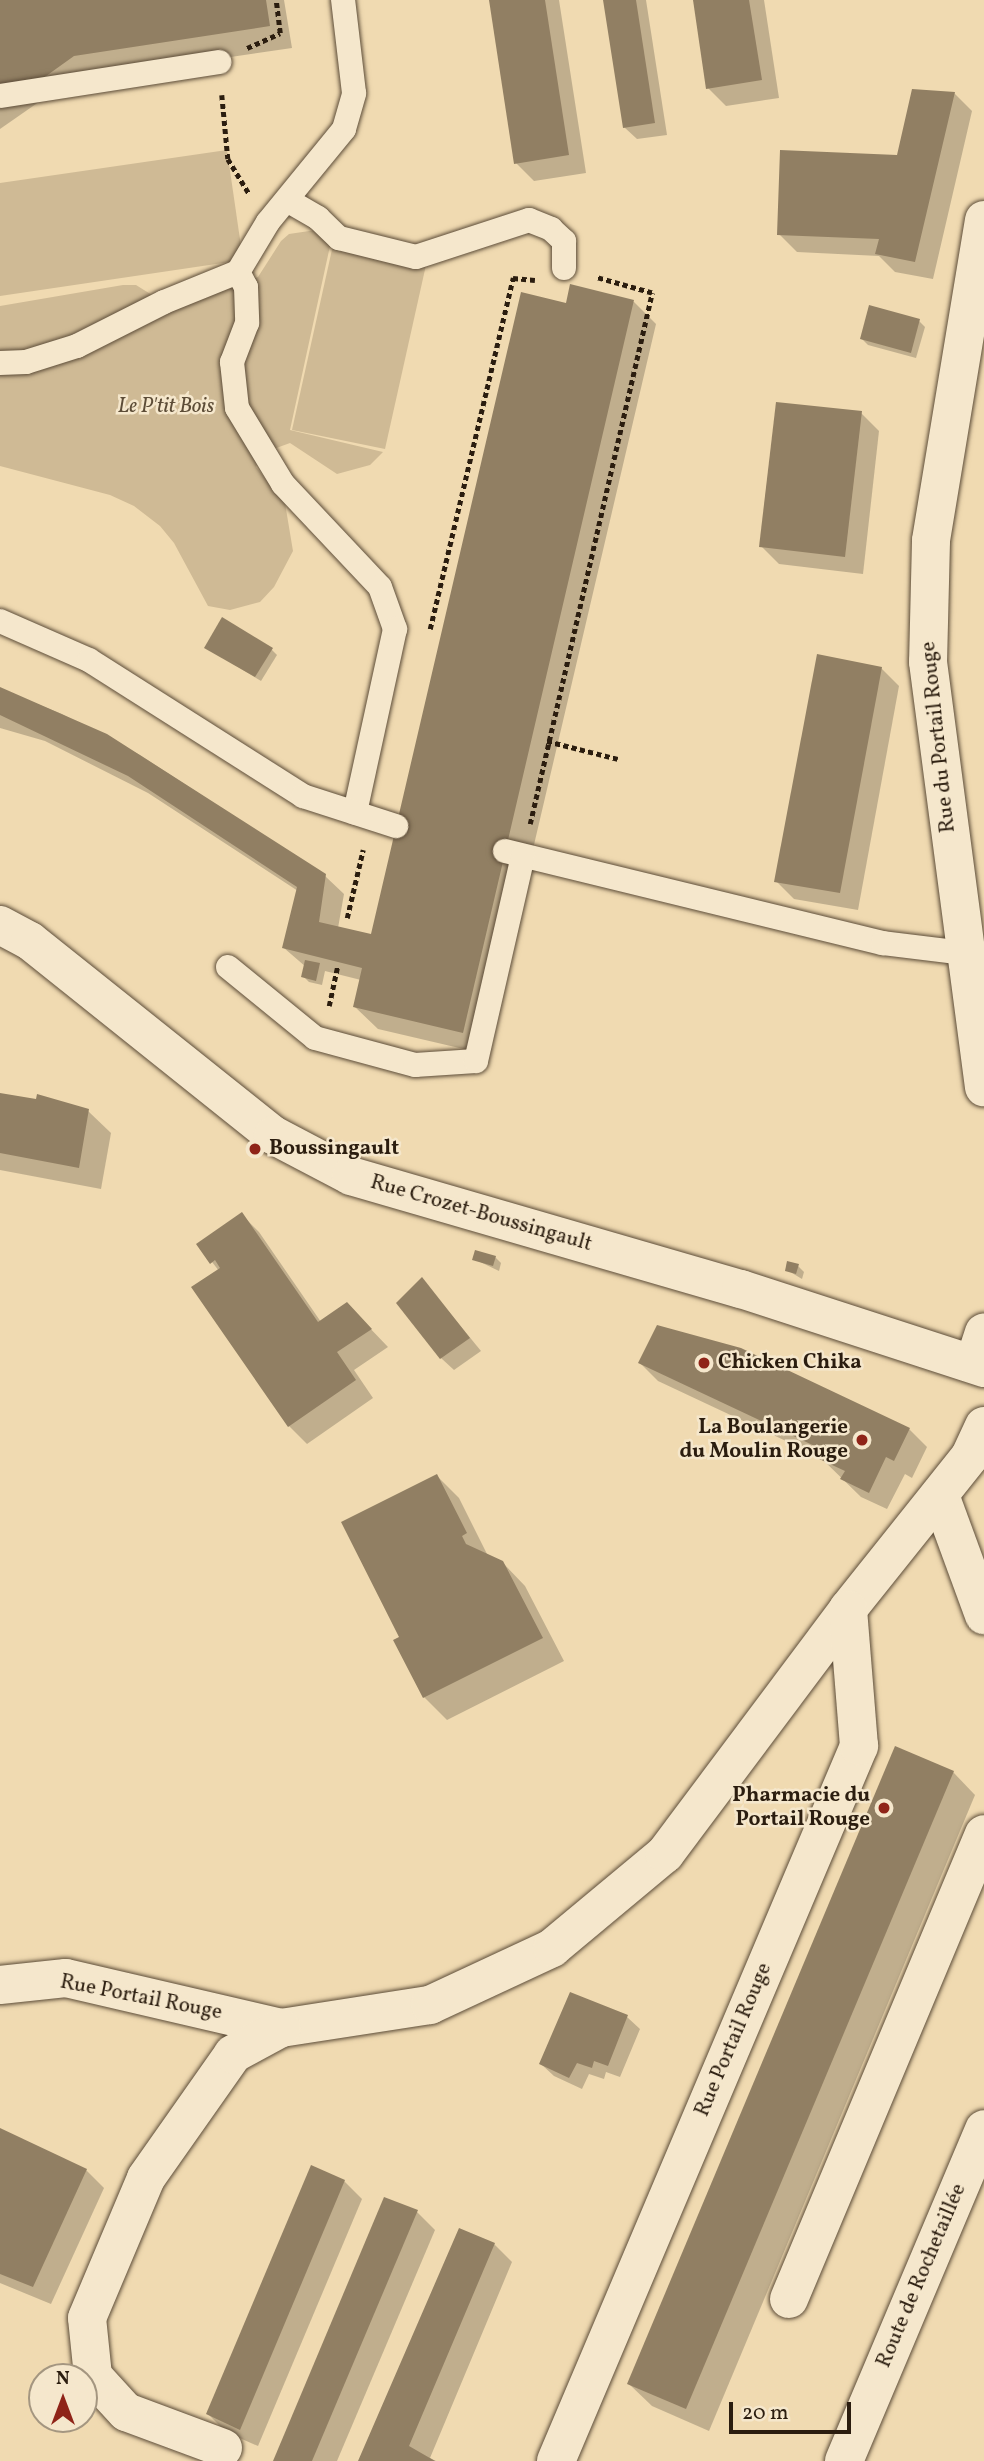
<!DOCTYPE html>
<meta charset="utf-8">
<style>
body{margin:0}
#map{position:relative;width:984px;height:2461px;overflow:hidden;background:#f0dab1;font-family:Vollkorn,serif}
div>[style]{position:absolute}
.green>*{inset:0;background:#cfba95}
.shadow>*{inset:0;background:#0003}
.building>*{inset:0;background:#917f63}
.path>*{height:4.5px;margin-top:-2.25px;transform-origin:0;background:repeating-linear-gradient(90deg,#2b1d0f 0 5px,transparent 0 8.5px)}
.roads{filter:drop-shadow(0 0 2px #5c4c38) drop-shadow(0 0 2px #5c4c38)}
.lane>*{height:24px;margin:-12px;padding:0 12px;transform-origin:12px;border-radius:12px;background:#f5e7cc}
.street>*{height:38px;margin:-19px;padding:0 19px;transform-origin:19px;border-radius:19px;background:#f5e7cc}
.secondary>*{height:38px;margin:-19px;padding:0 19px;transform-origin:19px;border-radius:19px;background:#f5e7cc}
.dots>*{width:19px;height:19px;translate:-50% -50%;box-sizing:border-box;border:4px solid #f5e7cc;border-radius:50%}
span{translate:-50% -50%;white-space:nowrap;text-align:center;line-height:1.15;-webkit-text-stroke:5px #f5e7cc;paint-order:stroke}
.park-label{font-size:21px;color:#5c4c37;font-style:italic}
.street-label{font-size:21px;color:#2b1d0f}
.poi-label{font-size:21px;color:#2b1d0f;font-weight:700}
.left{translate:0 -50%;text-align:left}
.right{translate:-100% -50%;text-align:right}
.north{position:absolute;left:28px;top:2363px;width:70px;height:70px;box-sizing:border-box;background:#f5e7cc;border:2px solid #a49680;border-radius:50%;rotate:0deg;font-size:19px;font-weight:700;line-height:28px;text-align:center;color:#2b1d0f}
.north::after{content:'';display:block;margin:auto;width:24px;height:32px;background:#8f2418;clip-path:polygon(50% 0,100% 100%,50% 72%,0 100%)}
.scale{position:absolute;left:729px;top:2402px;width:122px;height:32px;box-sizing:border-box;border:4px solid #2b1d0f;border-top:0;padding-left:9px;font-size:21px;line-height:24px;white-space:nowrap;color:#2b1d0f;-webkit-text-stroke:5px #f5e7cc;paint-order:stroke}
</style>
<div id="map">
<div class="green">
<i style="clip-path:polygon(227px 150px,243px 260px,0 296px,0 183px)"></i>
<i style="clip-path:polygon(316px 230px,330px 246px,290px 430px,383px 452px,370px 465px,337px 474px,290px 443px,260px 454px,256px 467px,285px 503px,293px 551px,274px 587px,260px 602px,230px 610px,208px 606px,174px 543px,160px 526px,134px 506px,110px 495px,0 466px,0 306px,123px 285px,136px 285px,152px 295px,191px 301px,258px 277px,281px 241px,289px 234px)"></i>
<i style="clip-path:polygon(333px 245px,426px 265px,385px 449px,292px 430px)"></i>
</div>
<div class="shadow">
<i style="clip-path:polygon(0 0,284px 0,292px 48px,69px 81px,0 129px)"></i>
<i style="clip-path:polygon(491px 0,559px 0,586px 173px,534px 181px,516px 163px)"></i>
<i style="clip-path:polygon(605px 0,646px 0,667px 135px,637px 139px,624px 127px)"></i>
<i style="clip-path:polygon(695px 0,764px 0,779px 98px,726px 106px,708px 88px)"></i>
<i style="clip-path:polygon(954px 93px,972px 111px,933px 279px,895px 272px,879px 256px,797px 252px,779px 234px,898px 156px)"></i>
<i style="clip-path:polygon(634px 302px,656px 324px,485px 1054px,378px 1029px,355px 1007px,361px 980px,325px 971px,322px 985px,309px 982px,303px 976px,306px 967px,284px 948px,298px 891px,148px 793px,45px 741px,0 728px,0 689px,62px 714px,140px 755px,325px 876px,344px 894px,338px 928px,372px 936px,567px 305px)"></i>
<i style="clip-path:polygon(919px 321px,925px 327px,916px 358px,868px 345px,862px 339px)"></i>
<i style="clip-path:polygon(861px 413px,879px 431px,863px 574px,779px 564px,761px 546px)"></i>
<i style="clip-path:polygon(207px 648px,271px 649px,277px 655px,261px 681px)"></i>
<i style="clip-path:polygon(881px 668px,899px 686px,858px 910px,794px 899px,776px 881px)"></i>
<i style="clip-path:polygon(0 1094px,88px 1111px,111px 1133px,101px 1189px,0 1170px)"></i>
<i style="clip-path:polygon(241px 1214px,259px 1232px,321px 1322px,365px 1323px,388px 1347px,354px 1370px,373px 1398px,307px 1444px,289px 1426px,219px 1271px,199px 1245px)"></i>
<i style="clip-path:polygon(495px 1257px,501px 1263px,499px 1271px,474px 1259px)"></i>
<i style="clip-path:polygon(798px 1266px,804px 1272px,802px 1279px,787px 1270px)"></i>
<i style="clip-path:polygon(422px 1279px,481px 1351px,454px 1370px,441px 1358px)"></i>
<i style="clip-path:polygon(640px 1363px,909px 1429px,927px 1447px,912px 1478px,905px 1474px,887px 1509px,861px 1497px,820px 1457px,658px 1381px)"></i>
<i style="clip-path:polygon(437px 1476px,459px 1498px,488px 1556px,502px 1562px,525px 1586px,564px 1661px,447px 1720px,424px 1697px,401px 1638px)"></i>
<i style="clip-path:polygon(953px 1772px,975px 1795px,709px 2431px,652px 2406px,629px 2384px)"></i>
<i style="clip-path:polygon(571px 1994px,627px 2017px,640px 2029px,620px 2077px,606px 2072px,604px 2079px,589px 2074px,582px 2089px,554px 2076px,541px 2064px)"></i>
<i style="clip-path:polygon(0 2131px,86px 2170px,104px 2188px,51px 2304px,0 2283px)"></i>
<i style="clip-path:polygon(312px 2167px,344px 2181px,362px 2199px,258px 2446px,226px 2432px,208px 2414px)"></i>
<i style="clip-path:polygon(385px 2199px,417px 2212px,435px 2230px,337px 2461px,275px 2461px)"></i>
<i style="clip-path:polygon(494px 2244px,512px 2262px,430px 2458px,436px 2461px,362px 2461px)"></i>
</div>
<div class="building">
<i style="clip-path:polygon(0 0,266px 0,270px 26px,74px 56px,0 109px)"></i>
<i style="clip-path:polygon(489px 0,545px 0,569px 155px,514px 164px)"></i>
<i style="clip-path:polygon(603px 0,636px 0,655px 123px,623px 128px)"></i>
<i style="clip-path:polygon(693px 0,749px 0,762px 80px,706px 89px)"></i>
<i style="clip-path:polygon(912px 89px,955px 92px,915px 262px,875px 254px,879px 239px,777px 235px,780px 150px,897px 155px)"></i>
<i style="clip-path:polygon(570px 284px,634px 300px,463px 1033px,353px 1007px,362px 968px,282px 948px,297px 887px,128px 776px,0 715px,0 687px,107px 734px,326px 874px,319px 922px,371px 934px,521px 292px,566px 303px)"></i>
<i style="clip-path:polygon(869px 305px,920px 319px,911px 353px,860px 339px)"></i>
<i style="clip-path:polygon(776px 402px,862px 411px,845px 557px,759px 547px)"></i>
<i style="clip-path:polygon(222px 617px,273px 648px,255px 677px,204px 648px)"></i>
<i style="clip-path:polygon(817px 654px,882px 667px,840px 893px,774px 882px)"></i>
<i style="clip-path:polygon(305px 960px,320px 963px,316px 981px,301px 977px)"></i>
<i style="clip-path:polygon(0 1093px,36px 1099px,37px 1094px,89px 1109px,79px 1168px,0 1153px)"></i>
<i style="clip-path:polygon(242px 1212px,318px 1322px,347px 1302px,372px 1329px,337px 1352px,356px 1380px,288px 1427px,191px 1287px,220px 1268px,215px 1260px,210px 1264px,196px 1244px)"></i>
<i style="clip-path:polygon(475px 1250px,496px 1256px,493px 1266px,472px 1260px)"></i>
<i style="clip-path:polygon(787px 1261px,799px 1264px,796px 1274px,785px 1271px)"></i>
<i style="clip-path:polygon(422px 1277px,470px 1338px,440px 1359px,396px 1303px)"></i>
<i style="clip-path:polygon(657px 1325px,741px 1348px,910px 1428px,894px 1461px,886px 1457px,869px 1493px,840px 1479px,845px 1471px,817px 1458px,821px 1449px,638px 1363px)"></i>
<i style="clip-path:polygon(437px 1474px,467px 1533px,462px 1536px,466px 1544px,503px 1561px,543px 1638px,423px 1698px,393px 1640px,399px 1637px,341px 1522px)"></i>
<i style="clip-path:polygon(895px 1746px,954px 1771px,686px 2409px,627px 2384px)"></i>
<i style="clip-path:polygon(570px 1992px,628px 2015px,608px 2066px,594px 2061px,592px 2068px,577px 2063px,569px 2078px,539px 2064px)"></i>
<i style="clip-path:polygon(0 2128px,87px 2169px,33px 2287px,0 2274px)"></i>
<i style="clip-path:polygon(311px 2165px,345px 2180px,240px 2430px,206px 2414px)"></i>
<i style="clip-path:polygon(384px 2197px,418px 2210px,312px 2461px,273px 2461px)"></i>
<i style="clip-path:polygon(459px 2228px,495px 2243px,409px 2446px,435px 2461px,358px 2461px)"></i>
</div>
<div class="path">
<i style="left:247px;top:48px;width:36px;rotate:-24deg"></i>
<i style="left:280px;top:33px;width:33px;rotate:-97deg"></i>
<i style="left:222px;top:95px;width:64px;rotate:84.6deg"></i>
<i style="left:228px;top:159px;width:42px;rotate:58.6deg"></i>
<i style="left:430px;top:629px;width:361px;rotate:-76.7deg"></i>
<i style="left:513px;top:278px;width:22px;rotate:5deg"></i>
<i style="left:547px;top:741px;width:73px;rotate:14.2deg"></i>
<i style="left:530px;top:824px;width:545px;rotate:-77.06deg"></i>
<i style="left:652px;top:293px;width:59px;rotate:-164.3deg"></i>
<i style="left:347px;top:918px;width:70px;rotate:-76.8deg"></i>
<i style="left:329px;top:1006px;width:40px;rotate:-78deg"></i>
</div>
<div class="roads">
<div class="lane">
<i style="left:0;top:96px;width:222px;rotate:-8.8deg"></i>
<i style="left:287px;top:200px;width:36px;rotate:30deg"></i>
<i style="left:318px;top:218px;width:29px;rotate:44deg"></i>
<i style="left:339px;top:238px;width:79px;rotate:13.9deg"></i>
<i style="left:416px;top:257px;width:119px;rotate:-18.1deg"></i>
<i style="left:529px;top:220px;width:24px;rotate:22deg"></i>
<i style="left:551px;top:229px;width:18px;rotate:43deg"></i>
<i style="left:564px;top:241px;width:27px;rotate:90deg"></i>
<i style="left:238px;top:272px;width:17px;rotate:62deg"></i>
<i style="left:246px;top:287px;width:36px;rotate:88deg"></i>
<i style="left:247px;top:323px;width:42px;rotate:111deg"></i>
<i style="left:232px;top:362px;width:46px;rotate:83.8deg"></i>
<i style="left:237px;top:408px;width:89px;rotate:58.8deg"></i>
<i style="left:283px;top:484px;width:141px;rotate:46.7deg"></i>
<i style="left:380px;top:587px;width:45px;rotate:70.3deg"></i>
<i style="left:395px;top:629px;width:188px;rotate:102.3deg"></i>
<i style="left:0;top:363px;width:26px;rotate:-2deg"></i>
<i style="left:26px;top:362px;width:53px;rotate:-17.4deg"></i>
<i style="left:77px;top:346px;width:97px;rotate:-26.8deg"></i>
<i style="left:164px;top:302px;width:80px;rotate:-22.1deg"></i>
<i style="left:238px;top:272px;width:58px;rotate:-59deg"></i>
<i style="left:268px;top:222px;width:120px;rotate:-50.7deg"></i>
<i style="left:344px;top:129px;width:37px;rotate:-74deg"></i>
<i style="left:354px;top:93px;width:94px;rotate:-96.7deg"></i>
<i style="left:0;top:621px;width:97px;rotate:23.7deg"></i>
<i style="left:89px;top:660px;width:254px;rotate:32.4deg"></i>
<i style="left:303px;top:796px;width:98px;rotate:17.9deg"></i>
<i style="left:505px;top:851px;width:389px;rotate:13.7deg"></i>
<i style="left:883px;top:943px;width:83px;rotate:7deg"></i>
<i style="left:228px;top:967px;width:112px;rotate:39.2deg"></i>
<i style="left:315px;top:1038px;width:104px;rotate:15.1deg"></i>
<i style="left:415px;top:1065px;width:61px;rotate:-3.8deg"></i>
<i style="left:476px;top:1061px;width:210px;rotate:-77.1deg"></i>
</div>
<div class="street">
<i style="left:984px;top:220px;width:325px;rotate:99.4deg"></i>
<i style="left:931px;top:541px;width:121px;rotate:91.4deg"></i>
<i style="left:928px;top:662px;width:429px;rotate:82.5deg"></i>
<i style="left:0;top:925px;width:34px;rotate:28deg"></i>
<i style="left:30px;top:941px;width:311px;rotate:38.6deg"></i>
<i style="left:273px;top:1135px;width:88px;rotate:27.7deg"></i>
<i style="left:351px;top:1176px;width:406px;rotate:16.2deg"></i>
<i style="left:741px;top:1289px;width:256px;rotate:18deg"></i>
<i style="left:974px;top:1363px;width:32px;rotate:-72deg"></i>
<i style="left:940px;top:1495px;width:128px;rotate:69.9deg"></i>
<i style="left:0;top:1985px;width:66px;rotate:-6.1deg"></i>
<i style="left:66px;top:1978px;width:221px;rotate:13.1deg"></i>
<i style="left:281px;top:2028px;width:151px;rotate:-8.8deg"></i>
<i style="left:430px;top:2005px;width:135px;rotate:-25deg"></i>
<i style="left:552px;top:1948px;width:147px;rotate:-39.8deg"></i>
<i style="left:665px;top:1854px;width:306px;rotate:-53.2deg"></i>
<i style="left:848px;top:1609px;width:196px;rotate:-51.4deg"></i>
<i style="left:970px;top:1456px;width:33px;rotate:-65deg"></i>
<i style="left:789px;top:2299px;width:504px;rotate:-67.25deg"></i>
<i style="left:223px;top:2448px;width:103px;rotate:-159.6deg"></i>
<i style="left:126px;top:2412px;width:49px;rotate:-132.5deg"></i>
<i style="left:93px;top:2376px;width:58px;rotate:-95.9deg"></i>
<i style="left:87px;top:2318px;width:152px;rotate:-67.1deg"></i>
<i style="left:146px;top:2178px;width:151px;rotate:-54.9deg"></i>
<i style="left:233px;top:2054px;width:55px;rotate:-28.4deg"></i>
<i style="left:556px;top:2461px;width:777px;rotate:-67.03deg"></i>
<i style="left:859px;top:1746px;width:137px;rotate:-94.6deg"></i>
</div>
<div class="secondary">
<i style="left:844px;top:2461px;width:360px;rotate:-67.1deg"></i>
</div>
</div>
<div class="dots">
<i style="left:255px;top:1149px;background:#8f2418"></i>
<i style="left:704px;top:1363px;background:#8f2418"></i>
<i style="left:862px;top:1440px;background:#8f2418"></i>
<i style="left:884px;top:1808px;background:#8f2418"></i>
</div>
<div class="park-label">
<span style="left:166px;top:407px">Le P'tit Bois</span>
</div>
<div class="street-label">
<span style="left:939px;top:737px;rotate:-96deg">Rue du Portail Rouge</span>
<span style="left:481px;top:1214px;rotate:16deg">Rue Crozet-Boussingault</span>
<span style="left:141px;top:1998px;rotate:11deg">Rue Portail Rouge</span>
<span style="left:734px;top:2040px;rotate:-67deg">Rue Portail Rouge</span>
<span style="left:922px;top:2276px;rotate:-67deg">Route de Rochetaillée</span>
</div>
<div class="poi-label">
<span class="left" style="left:269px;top:1149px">Boussingault</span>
<span class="left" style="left:718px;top:1363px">Chicken Chika</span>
<span class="right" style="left:848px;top:1440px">La Boulangerie<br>du Moulin Rouge</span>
<span class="right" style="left:870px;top:1808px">Pharmacie du<br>Portail Rouge</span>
</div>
<div class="north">N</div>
<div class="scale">20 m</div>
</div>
